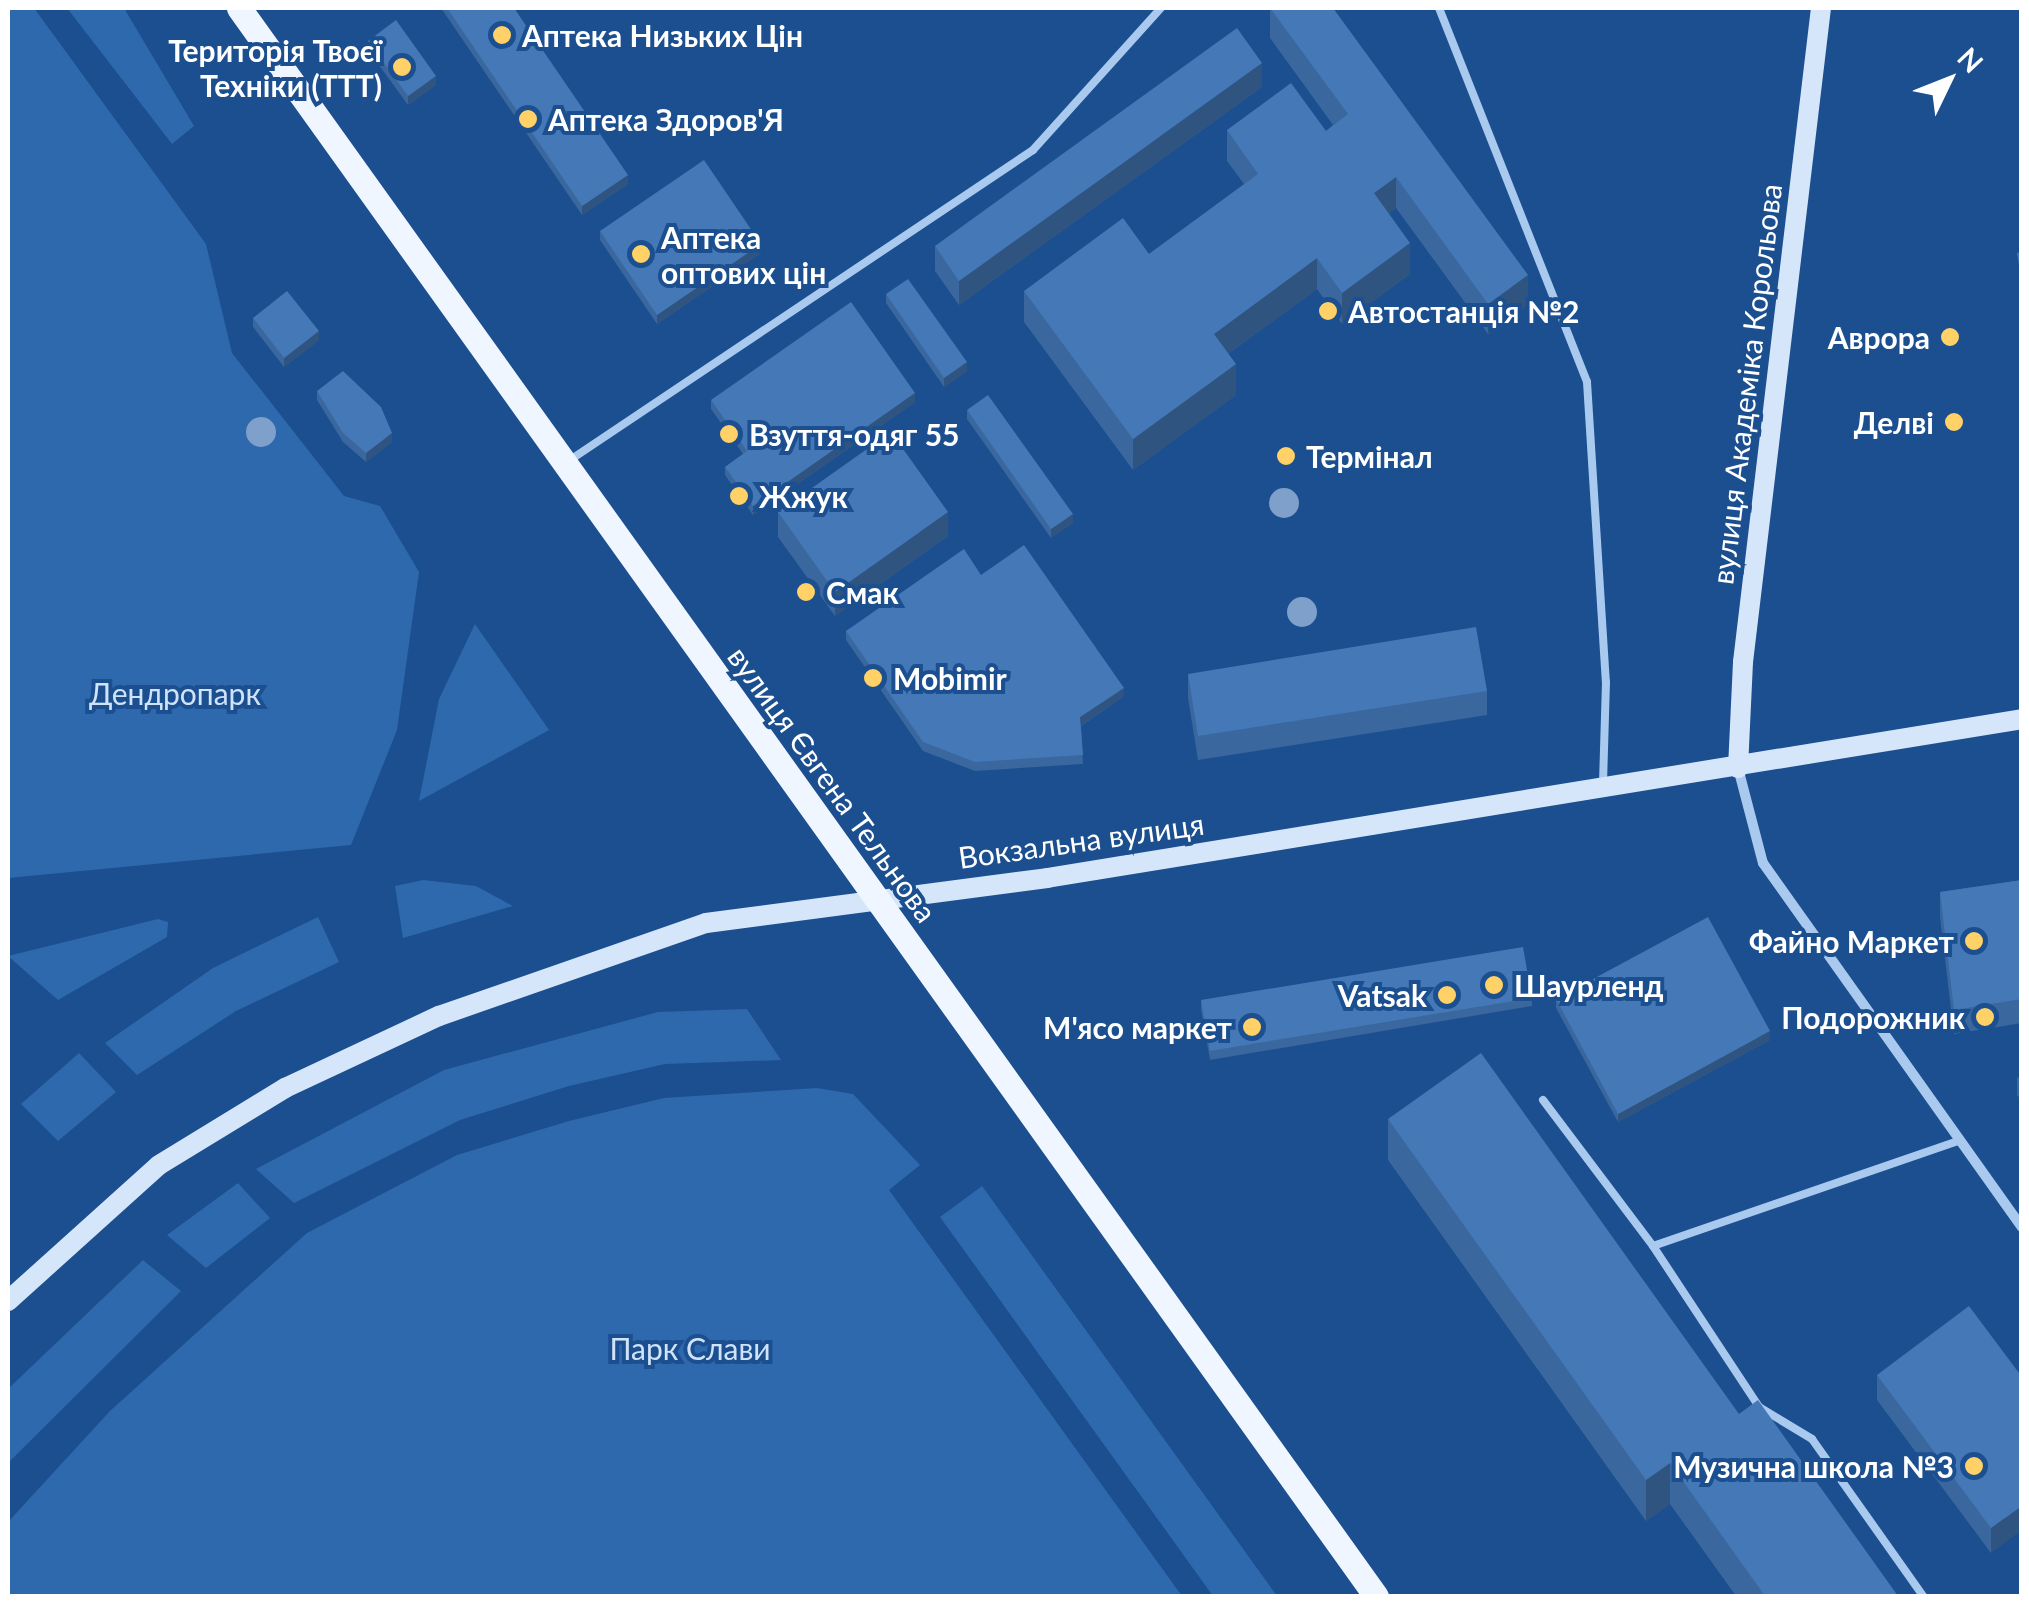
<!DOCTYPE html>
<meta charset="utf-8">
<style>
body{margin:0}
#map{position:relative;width:2029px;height:1604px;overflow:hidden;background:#1b4f8f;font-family:Lato,sans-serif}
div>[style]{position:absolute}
.green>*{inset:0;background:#2e69ad}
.lane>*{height:8px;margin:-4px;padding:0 4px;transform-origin:4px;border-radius:4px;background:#a9c9ee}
.street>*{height:10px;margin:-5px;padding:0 5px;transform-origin:5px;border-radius:5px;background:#a9c9ee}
.secondary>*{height:20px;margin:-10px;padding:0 10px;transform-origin:10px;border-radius:10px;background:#d6e6fa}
.primary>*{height:25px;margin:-12.5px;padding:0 12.5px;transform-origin:12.5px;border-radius:12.5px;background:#f0f6ff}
.trees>*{width:30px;height:30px;margin:-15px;border-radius:50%;background:#7ea0ca}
.wall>*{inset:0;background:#3a679d}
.shaded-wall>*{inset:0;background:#305480}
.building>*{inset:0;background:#4478b7}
.dots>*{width:28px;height:28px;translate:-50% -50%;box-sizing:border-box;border:5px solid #1b4f8f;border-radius:50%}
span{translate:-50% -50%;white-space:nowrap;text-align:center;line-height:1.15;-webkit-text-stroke:8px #1b4f8f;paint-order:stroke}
.poi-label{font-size:30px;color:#fff;font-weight:700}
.left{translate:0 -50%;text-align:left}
.right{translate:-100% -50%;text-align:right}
.street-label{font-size:30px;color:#fff}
.park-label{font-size:30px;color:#cfe3fa}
.frame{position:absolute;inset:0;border:10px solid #fff;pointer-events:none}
.north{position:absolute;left:1899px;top:30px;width:100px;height:100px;-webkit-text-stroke:8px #1b4f8f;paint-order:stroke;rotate:47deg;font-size:28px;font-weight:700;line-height:40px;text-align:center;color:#fff}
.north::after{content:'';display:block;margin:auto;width:35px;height:45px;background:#fff;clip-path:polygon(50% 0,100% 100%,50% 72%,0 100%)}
</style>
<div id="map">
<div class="green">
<i style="clip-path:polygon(8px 8px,34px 8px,206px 244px,232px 353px,344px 496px,380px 506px,419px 572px,397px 730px,351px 845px,8px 878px)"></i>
<i style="clip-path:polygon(67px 8px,124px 8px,194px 126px,172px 144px)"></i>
<i style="clip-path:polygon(475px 624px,549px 730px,419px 801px,439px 699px)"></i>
<i style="clip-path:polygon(423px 880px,476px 886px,513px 906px,403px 938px,395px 886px)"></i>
<i style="clip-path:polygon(318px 917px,339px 962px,236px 1011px,137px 1075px,105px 1043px,213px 968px)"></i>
<i style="clip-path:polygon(158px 919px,168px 922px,167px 937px,58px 1000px,8px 956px)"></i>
<i style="clip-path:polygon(747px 1009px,781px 1060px,665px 1064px,569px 1086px,460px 1120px,294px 1203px,256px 1169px,444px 1070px,658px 1012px)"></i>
<i style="clip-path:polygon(79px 1053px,116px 1092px,58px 1141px,21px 1104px)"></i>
<i style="clip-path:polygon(817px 1088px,853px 1094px,920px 1165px,889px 1190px,1182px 1596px,8px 1596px,8px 1522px,110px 1411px,307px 1233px,457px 1155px,569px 1121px,664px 1098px)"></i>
<i style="clip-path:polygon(238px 1183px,270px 1218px,206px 1268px,167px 1235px)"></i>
<i style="clip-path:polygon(982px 1186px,1277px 1596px,1213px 1596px,940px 1217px)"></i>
<i style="clip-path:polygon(143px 1260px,181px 1291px,8px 1463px,8px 1389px)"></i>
</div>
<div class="lane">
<i style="left:1439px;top:8px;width:402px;rotate:68.4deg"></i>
<i style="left:1587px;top:382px;width:301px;rotate:86.4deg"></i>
<i style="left:1606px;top:682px;width:102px;rotate:91.7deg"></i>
<i style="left:570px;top:460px;width:557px;rotate:-33.8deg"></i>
<i style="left:1033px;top:150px;width:191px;rotate:-48deg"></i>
<i style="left:1543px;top:1100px;width:183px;rotate:53deg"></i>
<i style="left:1653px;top:1246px;width:193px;rotate:56.6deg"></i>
<i style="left:1759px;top:1407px;width:62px;rotate:31.1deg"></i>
<i style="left:1812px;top:1439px;width:192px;rotate:54.7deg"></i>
<i style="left:1653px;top:1246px;width:325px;rotate:-19deg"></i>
</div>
<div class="street">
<i style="left:1738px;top:768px;width:98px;rotate:75.3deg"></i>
<i style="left:1763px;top:863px;width:447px;rotate:54.6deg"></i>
</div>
<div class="secondary">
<i style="left:1738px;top:768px;width:106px;rotate:-87.3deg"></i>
<i style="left:1743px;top:662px;width:659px;rotate:-83.2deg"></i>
<i style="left:8px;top:1301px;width:203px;rotate:-42deg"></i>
<i style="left:159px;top:1165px;width:148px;rotate:-31.4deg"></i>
<i style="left:285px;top:1088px;width:170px;rotate:-25.1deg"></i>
<i style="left:439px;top:1016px;width:283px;rotate:-19.2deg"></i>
<i style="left:706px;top:923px;width:344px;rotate:-7.5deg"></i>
<i style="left:1047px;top:878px;width:988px;rotate:-9.26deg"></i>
</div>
<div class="primary">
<i style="left:239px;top:8px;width:1953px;rotate:54.4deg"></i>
</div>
<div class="trees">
<i style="left:261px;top:432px"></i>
<i style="left:1284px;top:503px"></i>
<i style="left:1302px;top:612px"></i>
</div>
<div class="wall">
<i style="clip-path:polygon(441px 8px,514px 8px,628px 184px,582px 215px)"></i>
<i style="clip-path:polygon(1270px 8px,1528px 305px,1488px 334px,1396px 208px,1389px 213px,1410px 274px,1342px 324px,1317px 289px,1228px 354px,1236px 395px,1133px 470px,1024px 322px,1024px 291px,1149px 254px,1244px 184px,1227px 161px,1227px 130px,1326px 131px,1333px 125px,1270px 38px)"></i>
<i style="clip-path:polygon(368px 41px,436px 85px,408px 105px,368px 50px)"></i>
<i style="clip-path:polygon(1262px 87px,959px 305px,935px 271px,935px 246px)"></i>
<i style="clip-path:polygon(600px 231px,761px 253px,657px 324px,600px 240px)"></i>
<i style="clip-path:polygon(886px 294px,967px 371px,944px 387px,886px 303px)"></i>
<i style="clip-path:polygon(253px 318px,319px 340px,284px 367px,253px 327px)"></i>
<i style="clip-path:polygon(317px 391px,392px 442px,366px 462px,343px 442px,317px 400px)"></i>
<i style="clip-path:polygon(711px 400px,915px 402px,753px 515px,725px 475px,725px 467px,743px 454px,711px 409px)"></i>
<i style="clip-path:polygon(967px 410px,1073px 523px,1051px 538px,967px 419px)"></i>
<i style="clip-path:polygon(778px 512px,948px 536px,835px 616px,778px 537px)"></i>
<i style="clip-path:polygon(981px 575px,1124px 696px,1081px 726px,1083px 764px,975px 771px,923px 751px,846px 640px,846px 631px)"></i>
<i style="clip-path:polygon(1188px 674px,1487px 691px,1487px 715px,1198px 760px,1188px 698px)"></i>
<i style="clip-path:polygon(2022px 880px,2022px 1023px,1954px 1034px,1940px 917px,1940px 892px)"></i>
<i style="clip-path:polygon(1532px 998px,1532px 1006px,1210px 1060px,1201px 1009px,1201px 1000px)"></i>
<i style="clip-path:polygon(1556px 999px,1770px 1040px,1618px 1122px,1556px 1008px)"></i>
<i style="clip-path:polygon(2022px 1075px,2022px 1101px,2017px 1095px,2017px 1078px)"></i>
<i style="clip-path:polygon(1388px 1119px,1739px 1414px,1898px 1596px,1736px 1596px,1670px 1504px,1646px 1521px,1388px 1160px)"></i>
<i style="clip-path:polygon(1877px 1375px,2022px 1377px,1991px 1553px,1877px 1400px)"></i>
</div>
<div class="shaded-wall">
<i style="clip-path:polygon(1262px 63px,1262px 87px,959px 305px,959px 281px)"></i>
<i style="clip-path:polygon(436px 76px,436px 85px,408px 105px,408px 96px)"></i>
<i style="clip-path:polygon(628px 175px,628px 184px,582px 215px,582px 206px)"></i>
<i style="clip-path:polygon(1396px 177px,1396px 208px,1374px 224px,1374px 193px)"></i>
<i style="clip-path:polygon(1410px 243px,1410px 274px,1342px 324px,1342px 293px)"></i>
<i style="clip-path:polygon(761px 244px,761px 253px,657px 324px,657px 315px)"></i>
<i style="clip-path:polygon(1317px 258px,1317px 289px,1214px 364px,1214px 334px)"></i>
<i style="clip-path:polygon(1528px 275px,1528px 305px,1488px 334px,1488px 304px)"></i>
<i style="clip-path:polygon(319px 331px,319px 340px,284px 367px,284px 358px)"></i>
<i style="clip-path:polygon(967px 362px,967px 371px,944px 387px,944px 378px)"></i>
<i style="clip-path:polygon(1236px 364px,1236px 395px,1133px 470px,1133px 439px)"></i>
<i style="clip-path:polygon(915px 393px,915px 402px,753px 515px,753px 506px)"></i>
<i style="clip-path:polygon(392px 433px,392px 442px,366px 462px,366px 453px)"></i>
<i style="clip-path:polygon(948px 512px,948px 536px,835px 616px,835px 592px)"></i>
<i style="clip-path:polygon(1073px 514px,1073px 523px,1051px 538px,1051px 529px)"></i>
<i style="clip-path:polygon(1124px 688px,1124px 696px,1080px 726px,1080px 717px)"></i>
<i style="clip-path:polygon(1770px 1031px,1770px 1040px,1618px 1122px,1618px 1114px)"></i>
<i style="clip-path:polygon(1670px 1463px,1670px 1504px,1646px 1521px,1646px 1480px)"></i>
<i style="clip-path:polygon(2022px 1506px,2022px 1530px,1991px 1553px,1991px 1528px)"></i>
</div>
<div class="building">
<i style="clip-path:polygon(447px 8px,514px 8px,628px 175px,582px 206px)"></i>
<i style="clip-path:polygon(1270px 8px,1333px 8px,1528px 275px,1488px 304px,1396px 177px,1374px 193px,1410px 243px,1342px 293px,1317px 258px,1214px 334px,1236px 364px,1133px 439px,1024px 291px,1123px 218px,1149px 254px,1258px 174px,1227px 130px,1291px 83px,1326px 131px,1348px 114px)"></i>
<i style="clip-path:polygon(396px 20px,436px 76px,408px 96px,368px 41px)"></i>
<i style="clip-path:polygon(1237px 28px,1262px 63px,959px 281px,935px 246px)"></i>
<i style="clip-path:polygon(704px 160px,761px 244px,657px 315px,600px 231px)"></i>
<i style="clip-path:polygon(2022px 252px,2022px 283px,2017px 253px)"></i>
<i style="clip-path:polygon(908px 279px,967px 362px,944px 378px,886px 294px)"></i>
<i style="clip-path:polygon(287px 291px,319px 331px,284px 358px,253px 318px)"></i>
<i style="clip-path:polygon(851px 302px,915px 393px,753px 506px,725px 467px,747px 451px,711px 400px)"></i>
<i style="clip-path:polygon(343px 371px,381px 407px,392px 433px,366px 453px,343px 433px,317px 391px)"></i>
<i style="clip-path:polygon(988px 395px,1073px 514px,1051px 529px,967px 410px)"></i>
<i style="clip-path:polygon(891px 432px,948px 512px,835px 592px,778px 512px)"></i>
<i style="clip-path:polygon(1024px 545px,1124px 688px,1080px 717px,1083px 755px,975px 762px,923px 742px,846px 631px,964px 549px,981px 575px)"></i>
<i style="clip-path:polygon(1476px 627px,1487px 691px,1198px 736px,1188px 674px)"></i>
<i style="clip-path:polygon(2022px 880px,2022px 999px,1954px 1010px,1940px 892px)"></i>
<i style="clip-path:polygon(1708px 917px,1770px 1031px,1618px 1114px,1556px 999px)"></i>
<i style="clip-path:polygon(1523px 947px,1532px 998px,1210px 1051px,1201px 1000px)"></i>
<i style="clip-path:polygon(1481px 1053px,1739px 1414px,1758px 1400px,1898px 1596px,1765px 1596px,1670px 1463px,1646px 1480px,1388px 1119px)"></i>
<i style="clip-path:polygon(1969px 1306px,2022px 1377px,2022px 1506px,1991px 1528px,1877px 1375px)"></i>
</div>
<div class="dots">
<i style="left:502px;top:35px;background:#ffd166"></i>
<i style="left:402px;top:67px;background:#ffd166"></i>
<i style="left:528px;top:119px;background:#ffd166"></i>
<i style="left:641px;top:254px;background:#ffd166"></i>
<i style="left:1328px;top:311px;background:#ffd166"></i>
<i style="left:1950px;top:337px;background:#ffd166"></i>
<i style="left:1954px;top:422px;background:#ffd166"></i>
<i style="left:729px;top:434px;background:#ffd166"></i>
<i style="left:1286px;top:456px;background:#ffd166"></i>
<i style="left:739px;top:496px;background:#ffd166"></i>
<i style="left:806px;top:592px;background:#ffd166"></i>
<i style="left:873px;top:678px;background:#ffd166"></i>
<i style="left:1974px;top:941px;background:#ffd166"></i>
<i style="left:1494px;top:985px;background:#ffd166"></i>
<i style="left:1447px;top:995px;background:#ffd166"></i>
<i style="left:1985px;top:1017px;background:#ffd166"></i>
<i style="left:1252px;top:1027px;background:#ffd166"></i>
<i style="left:1974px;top:1466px;background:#ffd166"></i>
</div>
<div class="poi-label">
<span class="left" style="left:522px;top:35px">Аптека Низьких Цін</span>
<span class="right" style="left:382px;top:67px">Територія Твоєї<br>Техніки (ТТТ)</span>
<span class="left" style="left:548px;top:119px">Аптека Здоров'Я</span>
<span class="left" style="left:661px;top:254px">Аптека<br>оптових цін</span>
<span class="left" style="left:1348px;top:311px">Автостанція №2</span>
<span class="right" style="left:1930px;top:337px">Аврора</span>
<span class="right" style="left:1934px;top:422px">Делві</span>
<span class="left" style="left:749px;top:434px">Взуття-одяг 55</span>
<span class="left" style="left:1306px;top:456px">Термінал</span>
<span class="left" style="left:759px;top:496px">Жжук</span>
<span class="left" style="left:826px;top:592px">Смак</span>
<span class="left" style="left:893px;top:678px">Mobimir</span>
<span class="right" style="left:1954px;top:941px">Файно Маркет</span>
<span class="left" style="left:1514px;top:985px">Шаурленд</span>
<span class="right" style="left:1427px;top:995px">Vatsak</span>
<span class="right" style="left:1965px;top:1017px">Подорожник</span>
<span class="right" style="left:1232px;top:1027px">М'ясо маркет</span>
<span class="right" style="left:1954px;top:1466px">Музична школа №3</span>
</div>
<div class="street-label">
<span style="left:1746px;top:384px;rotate:-83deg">вулиця Академіка Корольова</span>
<span style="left:833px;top:784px;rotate:54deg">вулиця Євгена Тельнова</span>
<span style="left:1081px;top:840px;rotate:-8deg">Вокзальна вулиця</span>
</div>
<div class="park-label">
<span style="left:175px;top:693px">Дендропарк</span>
<span style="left:690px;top:1348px">Парк Слави</span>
</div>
<div class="frame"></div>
<div class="north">N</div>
</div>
